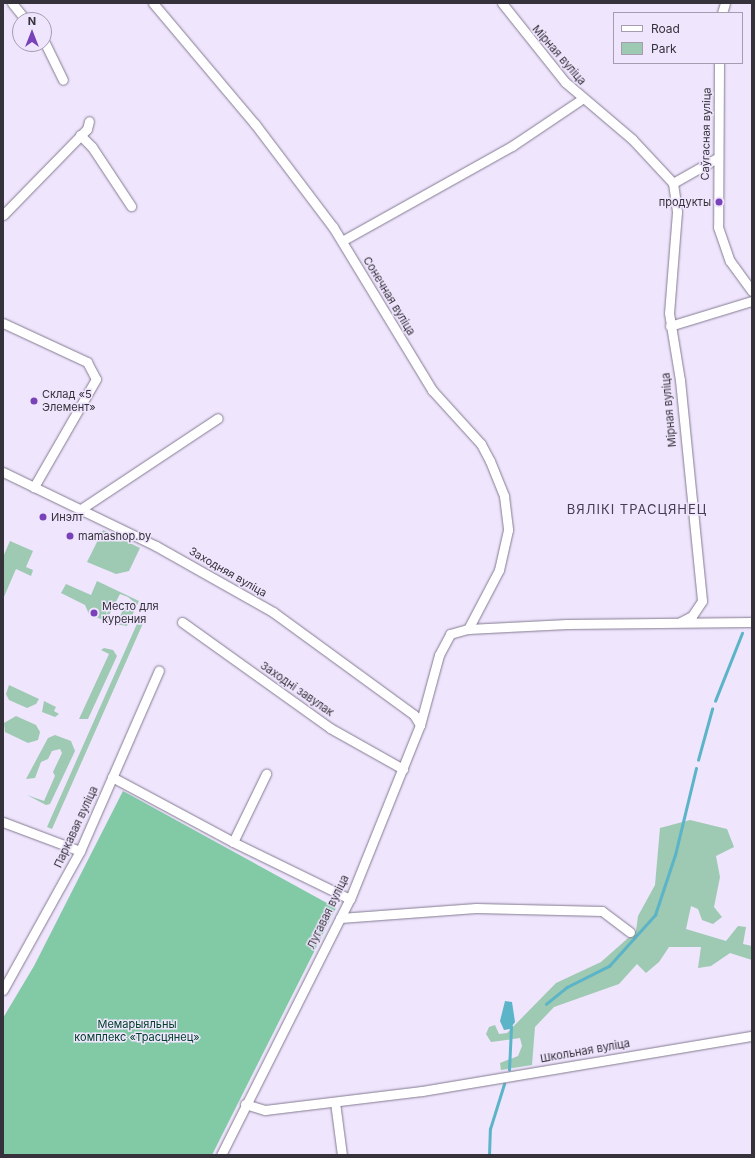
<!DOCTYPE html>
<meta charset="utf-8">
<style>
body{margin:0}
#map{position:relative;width:755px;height:1158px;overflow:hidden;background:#efe5fd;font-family:Inter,sans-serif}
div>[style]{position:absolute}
.green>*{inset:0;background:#9ec9b2}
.forest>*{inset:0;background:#81caa5}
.water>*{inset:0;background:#5bb4c8}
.stream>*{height:2.5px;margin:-1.25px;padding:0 1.25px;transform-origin:1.25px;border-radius:1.25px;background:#5bb4c8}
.roads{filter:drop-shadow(0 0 1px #837b90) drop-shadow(0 0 1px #837b90)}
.minor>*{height:9px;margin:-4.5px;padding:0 4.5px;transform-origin:4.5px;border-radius:4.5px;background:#fff}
.dots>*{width:11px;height:11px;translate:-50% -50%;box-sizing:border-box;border:2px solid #efe5fd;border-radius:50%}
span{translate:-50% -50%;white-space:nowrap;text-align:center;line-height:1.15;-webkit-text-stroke:3px #efe5fd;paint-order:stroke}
.street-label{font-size:11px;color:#35323b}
.poi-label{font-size:11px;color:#35323b}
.right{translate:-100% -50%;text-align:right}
.left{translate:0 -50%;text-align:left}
.park-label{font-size:11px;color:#014029}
.quarter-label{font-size:13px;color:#463e51;letter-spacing:1px}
.frame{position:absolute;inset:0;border:4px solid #35323b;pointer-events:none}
.legend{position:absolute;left:613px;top:12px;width:130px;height:52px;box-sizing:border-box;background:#efe5fd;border:1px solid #a59daf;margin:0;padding:5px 7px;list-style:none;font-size:12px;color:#35323b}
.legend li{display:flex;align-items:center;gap:8px;height:20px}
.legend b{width:20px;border:1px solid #a59daf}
.north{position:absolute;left:12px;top:12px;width:40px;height:40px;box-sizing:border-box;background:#efe5fd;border:1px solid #a59daf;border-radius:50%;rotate:0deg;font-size:11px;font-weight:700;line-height:16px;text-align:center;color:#35323b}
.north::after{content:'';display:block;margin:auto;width:14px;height:18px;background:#7942b9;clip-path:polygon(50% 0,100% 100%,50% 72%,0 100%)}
</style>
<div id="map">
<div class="green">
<i style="clip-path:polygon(103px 530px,140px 548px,129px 571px,116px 574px,87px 562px)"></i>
<i style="clip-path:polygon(10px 541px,33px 551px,26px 567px,33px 570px,31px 576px,16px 569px,3px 599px,3px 557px)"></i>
<i style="clip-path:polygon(97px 581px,139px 601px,127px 626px,116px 624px,125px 606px,131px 608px,134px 602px,128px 597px,120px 594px,108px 617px,110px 623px,89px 614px,85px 605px,61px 593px,66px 584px,91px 595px)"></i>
<i style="clip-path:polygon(148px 612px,52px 829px,47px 827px,140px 617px,144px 619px)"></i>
<i style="clip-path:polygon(104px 648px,113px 650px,117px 656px,88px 719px,79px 719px,109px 654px,101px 650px)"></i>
<i style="clip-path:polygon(9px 685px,39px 699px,36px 704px,27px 708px,9px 700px,6px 694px)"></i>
<i style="clip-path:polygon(44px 701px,56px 707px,54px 711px,59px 714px,55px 717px,42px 712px)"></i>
<i style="clip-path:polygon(16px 716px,36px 725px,40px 732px,38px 740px,28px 743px,5px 732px,4px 723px)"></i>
<i style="clip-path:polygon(55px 735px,71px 741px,75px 751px,50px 804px,46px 805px,27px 795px,44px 801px,55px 776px,53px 772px,62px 753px,60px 749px,52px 751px,48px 759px,41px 762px,35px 778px,26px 779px,48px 738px)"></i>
<i style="clip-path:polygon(690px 820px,727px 829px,734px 847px,716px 856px,720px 877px,714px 907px,722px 917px,713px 924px,702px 920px,698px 909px,691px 906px,686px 929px,726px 941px,738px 926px,746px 927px,743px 944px,752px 946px,752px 960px,730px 953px,711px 966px,698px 968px,701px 947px,669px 947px,659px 962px,646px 973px,637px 964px,619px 984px,554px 1007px,535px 1027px,532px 1065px,501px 1070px,500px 1063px,518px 1056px,522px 1046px,520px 1038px,491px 1042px,486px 1034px,489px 1027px,495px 1025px,499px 1034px,507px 1033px,556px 983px,601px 962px,636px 931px,638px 916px,655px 885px,660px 828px)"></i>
</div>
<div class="forest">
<i style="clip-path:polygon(123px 791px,336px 908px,212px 1155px,3px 1155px,3px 1018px,34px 966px)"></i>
</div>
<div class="water">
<i style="clip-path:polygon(505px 1001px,512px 1002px,515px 1022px,510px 1029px,504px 1030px,500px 1021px)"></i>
</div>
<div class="stream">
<i style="left:715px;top:701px;width:73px;rotate:-68.3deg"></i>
<i style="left:698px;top:760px;width:53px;rotate:-74.6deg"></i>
<i style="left:546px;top:1004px;width:27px;rotate:-39deg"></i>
<i style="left:567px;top:987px;width:47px;rotate:-26.6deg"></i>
<i style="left:609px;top:966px;width:69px;rotate:-48deg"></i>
<i style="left:655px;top:915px;width:63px;rotate:-71.6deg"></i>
<i style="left:675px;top:855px;width:89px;rotate:-76.4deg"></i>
<i style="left:509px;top:1070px;width:43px;rotate:-87.3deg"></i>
<i style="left:489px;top:1155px;width:26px;rotate:-88deg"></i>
<i style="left:490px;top:1129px;width:47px;rotate:-72.7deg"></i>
</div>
<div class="roads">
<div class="minor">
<i style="left:12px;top:3px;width:22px;rotate:51deg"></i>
<i style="left:153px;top:3px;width:158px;rotate:49.9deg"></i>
<i style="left:255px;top:124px;width:129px;rotate:52.9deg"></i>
<i style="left:333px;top:227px;width:191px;rotate:58.7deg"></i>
<i style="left:432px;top:390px;width:73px;rotate:47.8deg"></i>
<i style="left:481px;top:444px;width:19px;rotate:62deg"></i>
<i style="left:490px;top:461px;width:38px;rotate:68deg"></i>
<i style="left:504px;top:496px;width:34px;rotate:83deg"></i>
<i style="left:508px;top:530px;width:41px;rotate:102.7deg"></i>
<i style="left:499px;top:570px;width:67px;rotate:117.7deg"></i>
<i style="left:502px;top:3px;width:101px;rotate:51.4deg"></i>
<i style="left:565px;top:82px;width:88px;rotate:40.4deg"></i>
<i style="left:632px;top:139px;width:60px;rotate:47deg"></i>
<i style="left:673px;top:183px;width:29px;rotate:82deg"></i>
<i style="left:677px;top:212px;width:101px;rotate:94.5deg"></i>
<i style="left:669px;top:313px;width:68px;rotate:80.7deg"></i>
<i style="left:680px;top:380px;width:222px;rotate:84.3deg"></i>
<i style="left:702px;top:601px;width:18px;rotate:124deg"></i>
<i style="left:692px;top:616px;width:13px;rotate:153deg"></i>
<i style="left:722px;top:13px;width:10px;rotate:-73deg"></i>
<i style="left:44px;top:41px;width:43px;rotate:64deg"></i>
<i style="left:719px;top:63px;width:164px;rotate:90.3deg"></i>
<i style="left:718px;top:227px;width:36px;rotate:71deg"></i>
<i style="left:730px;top:261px;width:37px;rotate:54deg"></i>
<i style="left:80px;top:135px;width:17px;rotate:45deg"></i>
<i style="left:92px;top:147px;width:71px;rotate:56.5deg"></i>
<i style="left:673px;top:183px;width:51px;rotate:-29.6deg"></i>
<i style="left:3px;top:215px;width:120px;rotate:-45.7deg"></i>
<i style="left:87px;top:129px;width:8px;rotate:-76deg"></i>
<i style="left:342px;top:241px;width:195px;rotate:-29.2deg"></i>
<i style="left:512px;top:146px;width:84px;rotate:-33.9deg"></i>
<i style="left:3px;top:323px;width:93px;rotate:24.9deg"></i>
<i style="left:87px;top:362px;width:19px;rotate:62deg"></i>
<i style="left:96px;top:379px;width:125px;rotate:119.9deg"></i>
<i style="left:670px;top:326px;width:86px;rotate:-17deg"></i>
<i style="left:3px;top:472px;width:170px;rotate:25.8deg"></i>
<i style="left:156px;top:546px;width:134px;rotate:29.4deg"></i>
<i style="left:273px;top:612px;width:175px;rotate:36.1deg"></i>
<i style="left:414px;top:715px;width:12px;rotate:59deg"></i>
<i style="left:81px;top:509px;width:164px;rotate:-33.6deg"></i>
<i style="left:182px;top:622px;width:182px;rotate:35.6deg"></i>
<i style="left:330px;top:728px;width:84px;rotate:29.3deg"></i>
<i style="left:112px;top:777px;width:137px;rotate:28.2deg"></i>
<i style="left:233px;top:842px;width:130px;rotate:26deg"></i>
<i style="left:3px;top:822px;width:82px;rotate:20.6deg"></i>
<i style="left:233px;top:842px;width:76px;rotate:-64.1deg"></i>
<i style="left:340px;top:918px;width:136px;rotate:-4.2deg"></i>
<i style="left:476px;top:908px;width:126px;rotate:1.4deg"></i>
<i style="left:602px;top:911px;width:35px;rotate:37deg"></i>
<i style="left:3px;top:990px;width:159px;rotate:-61deg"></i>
<i style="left:80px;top:851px;width:197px;rotate:-66.4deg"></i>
<i style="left:335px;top:1102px;width:53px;rotate:82.5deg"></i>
<i style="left:245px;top:1104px;width:21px;rotate:17deg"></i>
<i style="left:265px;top:1110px;width:158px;rotate:-6.9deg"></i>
<i style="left:422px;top:1091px;width:335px;rotate:-9.5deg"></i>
<i style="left:221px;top:1155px;width:287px;rotate:-63.3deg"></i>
<i style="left:350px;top:899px;width:188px;rotate:-68.1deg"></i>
<i style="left:420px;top:725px;width:73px;rotate:-74.8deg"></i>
<i style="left:439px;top:655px;width:24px;rotate:-62deg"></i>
<i style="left:450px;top:634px;width:19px;rotate:-16deg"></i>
<i style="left:468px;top:629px;width:99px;rotate:-2.9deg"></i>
<i style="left:567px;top:624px;width:185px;rotate:-0.6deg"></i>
</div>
</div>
<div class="dots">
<i style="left:719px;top:202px;background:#7942b9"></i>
<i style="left:34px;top:401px;background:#7942b9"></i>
<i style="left:43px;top:517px;background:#7942b9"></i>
<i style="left:70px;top:536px;background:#7942b9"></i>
<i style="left:94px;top:613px;background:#7942b9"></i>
</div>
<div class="street-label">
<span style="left:559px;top:55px;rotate:49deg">Мірная вуліца</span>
<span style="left:706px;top:134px;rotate:-89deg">Саўгасная вуліца</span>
<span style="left:389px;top:296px;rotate:59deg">Сонечная вуліца</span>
<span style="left:669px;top:410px;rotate:-95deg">Мірная вуліца</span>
<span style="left:228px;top:572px;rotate:30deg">Заходняя вуліца</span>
<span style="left:297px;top:689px;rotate:35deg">Заходні завулак</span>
<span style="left:76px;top:827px;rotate:-65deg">Паркавая вуліца</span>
<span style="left:328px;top:912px;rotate:-64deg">Лугавая вуліца</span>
<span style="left:585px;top:1051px;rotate:-10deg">Школьная вуліца</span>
</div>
<div class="poi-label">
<span class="right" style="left:711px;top:202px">продукты</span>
<span class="left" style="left:42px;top:401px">Склад «5<br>Элемент»</span>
<span class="left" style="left:51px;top:517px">Инэлт</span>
<span class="left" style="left:78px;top:536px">mamashop.by</span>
<span class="left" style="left:102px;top:613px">Место для<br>курения</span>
</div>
<div class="park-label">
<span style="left:137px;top:1031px">Мемарыяльны<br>комплекс «Трасцянец»</span>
</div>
<div class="quarter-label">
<span style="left:637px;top:509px">ВЯЛІКІ ТРАСЦЯНЕЦ</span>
</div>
<div class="frame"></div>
<ul class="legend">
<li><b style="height:5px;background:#fff"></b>Road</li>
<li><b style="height:11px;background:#9ec9b2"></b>Park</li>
</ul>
<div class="north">N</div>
</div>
